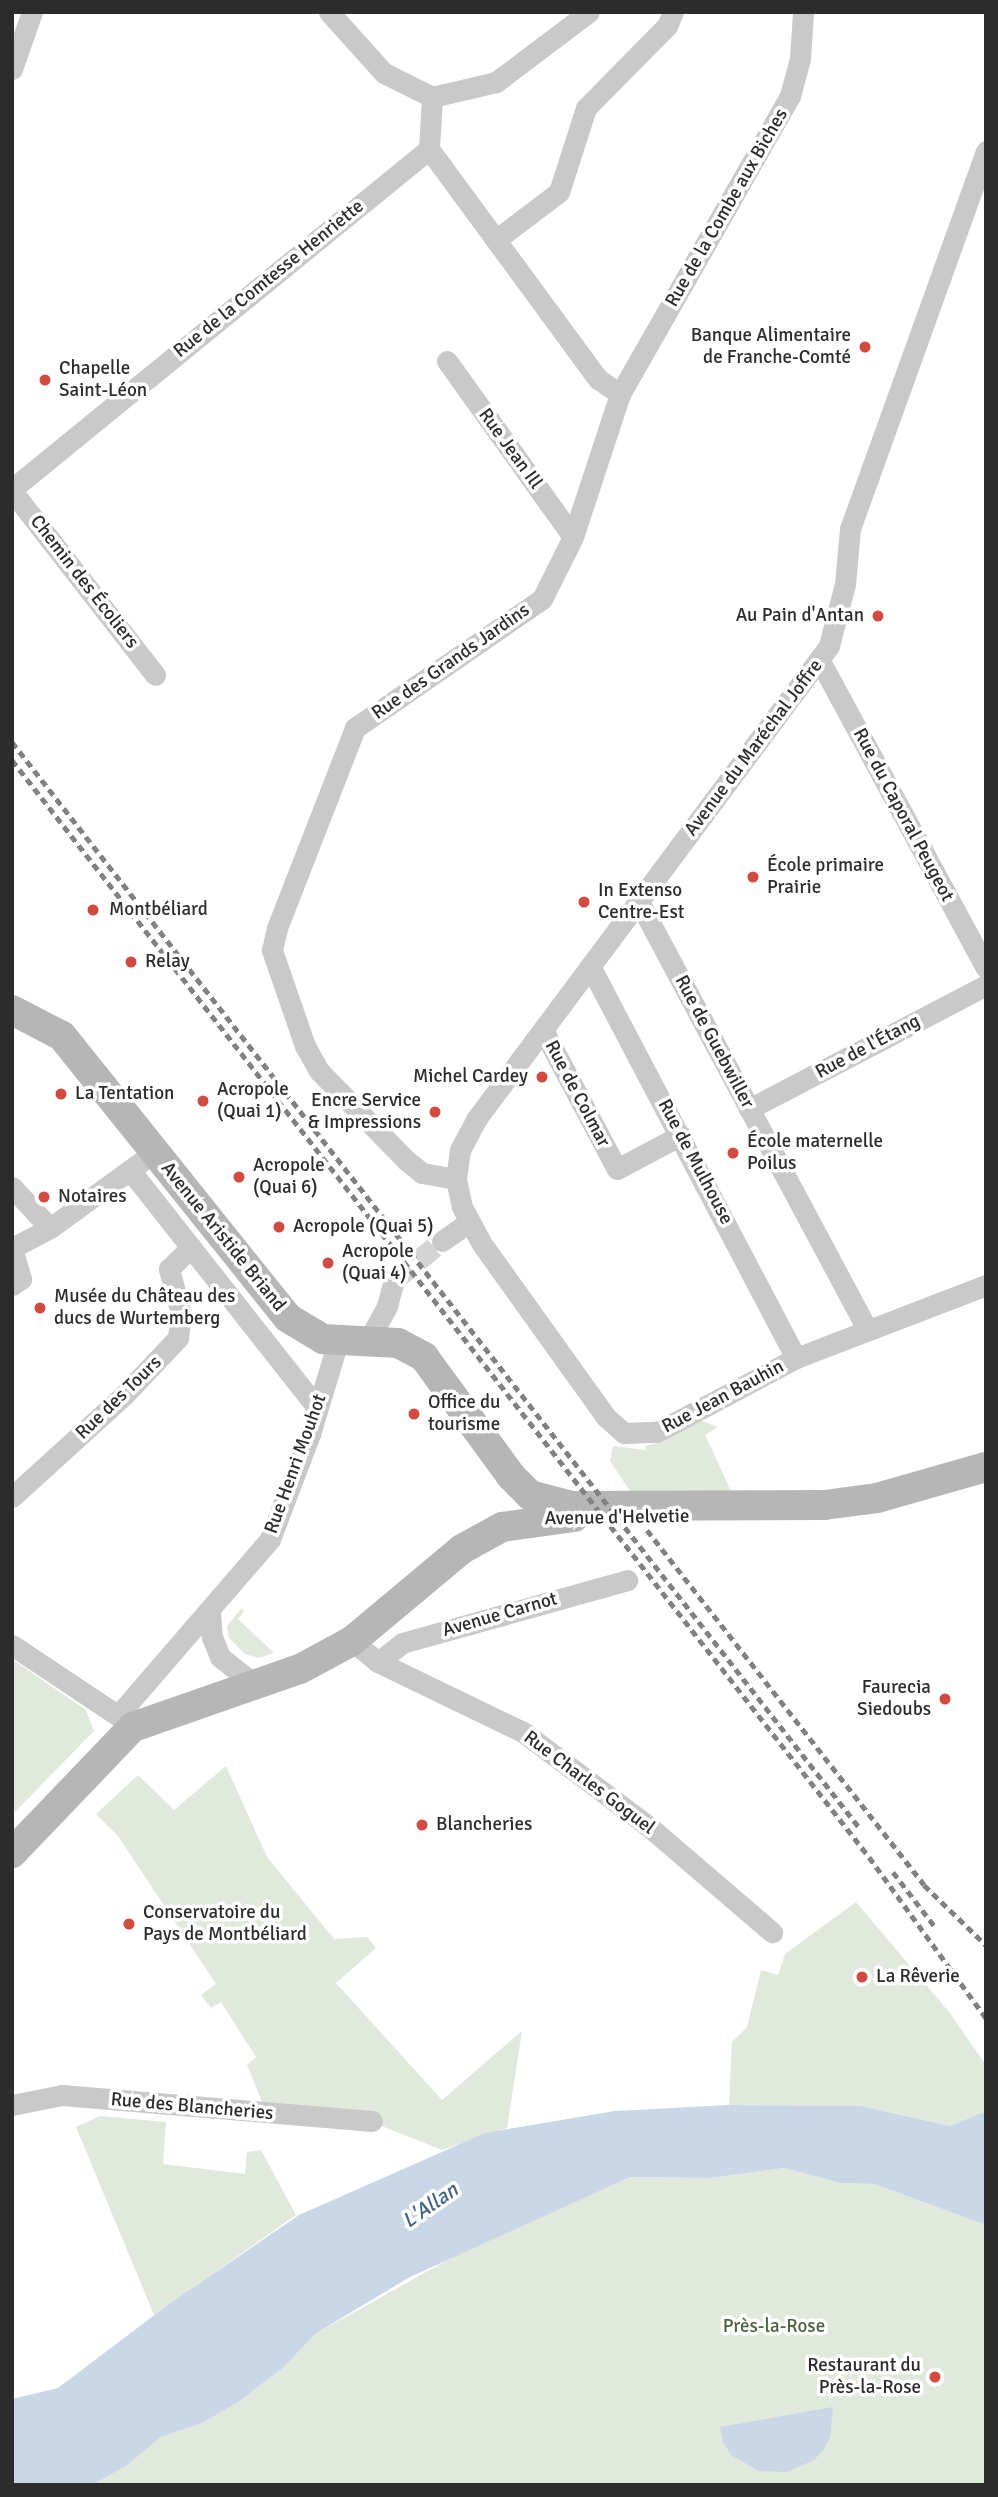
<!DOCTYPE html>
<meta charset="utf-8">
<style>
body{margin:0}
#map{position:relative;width:998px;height:2497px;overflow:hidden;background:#fff;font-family:Signika,sans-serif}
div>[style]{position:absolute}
.green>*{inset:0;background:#e0e9db}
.water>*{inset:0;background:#c9d7e7}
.street-tunnel>*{height:21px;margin-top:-10.5px;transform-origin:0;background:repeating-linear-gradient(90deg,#d5d5d5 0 21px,transparent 0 31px)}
.street>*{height:21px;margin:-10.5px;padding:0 10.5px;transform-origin:10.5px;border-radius:10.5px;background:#c9c9c9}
.secondary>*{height:30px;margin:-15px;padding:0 15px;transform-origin:15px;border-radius:15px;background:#b6b6b6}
.rail>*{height:5px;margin-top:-2.5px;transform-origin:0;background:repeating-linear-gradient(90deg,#818181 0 7px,transparent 0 12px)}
.dots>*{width:19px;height:19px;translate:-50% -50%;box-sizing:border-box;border:4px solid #fff;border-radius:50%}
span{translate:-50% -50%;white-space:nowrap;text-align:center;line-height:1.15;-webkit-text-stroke:7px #fff;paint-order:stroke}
.street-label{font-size:19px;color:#2c2c2c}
.poi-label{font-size:19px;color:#2c2c2c}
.right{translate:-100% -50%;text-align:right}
.left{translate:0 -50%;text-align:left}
.park-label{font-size:19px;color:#4a633f}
.water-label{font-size:21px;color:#436286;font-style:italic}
.frame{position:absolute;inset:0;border:14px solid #2c2c2c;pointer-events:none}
</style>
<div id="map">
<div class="green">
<i style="clip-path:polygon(697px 1419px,718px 1427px,705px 1435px,734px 1497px,632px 1494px,610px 1461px,613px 1446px,646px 1450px,645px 1446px,663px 1442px)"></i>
<i style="clip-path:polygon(241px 1609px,244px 1611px,238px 1619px,274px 1653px,258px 1658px,245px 1654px,229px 1638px,227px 1626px)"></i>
<i style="clip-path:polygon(12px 1659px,86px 1710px,94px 1731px,12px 1815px)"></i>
<i style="clip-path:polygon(226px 1766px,267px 1857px,334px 1939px,367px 1937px,376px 1948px,336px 1983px,442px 2100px,522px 2031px,507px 2128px,442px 2150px,344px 2111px,263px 2104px,247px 2065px,256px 2057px,221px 2002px,211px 2008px,201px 1995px,216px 1984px,118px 1836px,96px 1814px,138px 1775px,174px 1810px)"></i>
<i style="clip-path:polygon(856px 1902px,949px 2012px,986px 2065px,986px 2111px,950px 2126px,861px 2106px,729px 2105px,732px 2042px,747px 2027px,761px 1970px,778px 1975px,785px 1954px)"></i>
<i style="clip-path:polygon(100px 2116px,166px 2122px,163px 2164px,245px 2174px,247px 2152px,261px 2150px,296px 2215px,154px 2315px,76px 2127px)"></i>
<i style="clip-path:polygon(784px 2168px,841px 2183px,874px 2184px,986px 2225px,986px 2485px,92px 2485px,125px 2466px,161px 2437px,202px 2423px,237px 2403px,283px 2368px,315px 2334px,469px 2248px,630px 2177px,710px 2178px)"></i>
</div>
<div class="water">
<i style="clip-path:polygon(729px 2105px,861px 2106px,950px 2126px,986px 2111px,986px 2225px,874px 2184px,841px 2183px,784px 2168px,710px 2178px,630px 2177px,410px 2277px,315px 2334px,283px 2368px,237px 2403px,202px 2423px,161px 2437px,126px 2466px,92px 2485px,12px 2485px,12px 2399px,58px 2388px,169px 2304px,299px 2215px,485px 2133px,615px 2111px)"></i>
<i style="clip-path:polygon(833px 2407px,830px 2438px,824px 2449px,814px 2460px,787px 2472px,759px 2471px,731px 2455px,723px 2442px,720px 2427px)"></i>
</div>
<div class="street-tunnel">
<i style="left:394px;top:1280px;width:62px;rotate:-39.1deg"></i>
</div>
<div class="street">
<i style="left:329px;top:12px;width:82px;rotate:48deg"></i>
<i style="left:384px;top:73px;width:54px;rotate:26.6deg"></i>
<i style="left:432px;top:97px;width:66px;rotate:-13.2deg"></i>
<i style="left:496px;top:82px;width:116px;rotate:-37deg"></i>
<i style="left:12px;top:69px;width:60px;rotate:-70.7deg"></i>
<i style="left:432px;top:97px;width:52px;rotate:93.3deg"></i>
<i style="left:429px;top:149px;width:285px;rotate:53.7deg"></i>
<i style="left:598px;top:379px;width:27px;rotate:34deg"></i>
<i style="left:986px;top:151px;width:402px;rotate:109.8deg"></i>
<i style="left:850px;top:529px;width:55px;rotate:95.2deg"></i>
<i style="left:845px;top:584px;width:64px;rotate:104.5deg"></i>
<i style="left:829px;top:646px;width:589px;rotate:126.71deg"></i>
<i style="left:477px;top:1118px;width:36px;rotate:118deg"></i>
<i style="left:460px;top:1150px;width:29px;rotate:98deg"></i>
<i style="left:456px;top:1179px;width:29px;rotate:78deg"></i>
<i style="left:462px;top:1207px;width:42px;rotate:61.6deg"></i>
<i style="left:482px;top:1244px;width:213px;rotate:54.4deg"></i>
<i style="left:606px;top:1417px;width:24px;rotate:42deg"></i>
<i style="left:624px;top:1433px;width:33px;rotate:-2deg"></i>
<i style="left:657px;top:1432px;width:157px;rotate:-28deg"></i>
<i style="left:796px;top:1358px;width:204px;rotate:-21deg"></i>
<i style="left:497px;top:239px;width:78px;rotate:-37.2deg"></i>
<i style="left:559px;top:192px;width:88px;rotate:-72.2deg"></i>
<i style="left:586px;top:108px;width:115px;rotate:-45.4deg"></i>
<i style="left:667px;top:26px;width:15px;rotate:-67deg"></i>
<i style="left:447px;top:361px;width:216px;rotate:54.4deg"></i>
<i style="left:12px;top:489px;width:538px;rotate:-39.19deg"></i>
<i style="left:12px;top:491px;width:233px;rotate:52.1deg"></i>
<i style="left:820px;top:661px;width:349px;rotate:61.6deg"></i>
<i style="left:639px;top:902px;width:485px;rotate:61.9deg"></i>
<i style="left:590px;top:966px;width:443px;rotate:62.3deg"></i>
<i style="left:543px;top:1030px;width:157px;rotate:62deg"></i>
<i style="left:617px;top:1169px;width:72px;rotate:-28deg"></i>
<i style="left:749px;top:1109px;width:267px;rotate:-27.6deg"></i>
<i style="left:130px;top:1170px;width:303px;rotate:51.8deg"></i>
<i style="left:456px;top:1179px;width:35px;rotate:-170deg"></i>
<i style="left:422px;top:1173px;width:21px;rotate:-141deg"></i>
<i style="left:406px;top:1160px;width:124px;rotate:-134.3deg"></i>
<i style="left:319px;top:1071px;width:29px;rotate:-119deg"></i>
<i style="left:305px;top:1046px;width:102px;rotate:-109deg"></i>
<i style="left:272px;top:950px;width:23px;rotate:-77deg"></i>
<i style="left:277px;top:928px;width:215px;rotate:-68.7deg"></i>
<i style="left:355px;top:728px;width:227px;rotate:-34.6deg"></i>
<i style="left:542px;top:599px;width:69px;rotate:-63.4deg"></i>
<i style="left:573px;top:537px;width:151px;rotate:-71.8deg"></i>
<i style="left:620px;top:394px;width:343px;rotate:-60.3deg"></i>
<i style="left:790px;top:96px;width:38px;rotate:-75deg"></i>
<i style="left:800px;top:59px;width:47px;rotate:-86.3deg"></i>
<i style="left:12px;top:1187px;width:56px;rotate:47.2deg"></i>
<i style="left:442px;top:1241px;width:33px;rotate:-35deg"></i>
<i style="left:12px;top:1248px;width:43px;rotate:-27.8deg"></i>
<i style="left:50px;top:1228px;width:112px;rotate:-36deg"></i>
<i style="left:12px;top:1285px;width:11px;rotate:-34deg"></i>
<i style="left:21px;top:1279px;width:33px;rotate:-106deg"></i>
<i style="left:369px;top:1339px;width:38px;rotate:-61deg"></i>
<i style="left:387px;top:1306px;width:27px;rotate:-75deg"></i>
<i style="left:12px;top:1497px;width:153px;rotate:-42.3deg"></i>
<i style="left:125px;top:1394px;width:77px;rotate:-46.6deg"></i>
<i style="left:178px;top:1338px;width:25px;rotate:-83deg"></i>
<i style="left:181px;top:1313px;width:46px;rotate:-105.3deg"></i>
<i style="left:169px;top:1269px;width:31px;rotate:-45deg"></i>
<i style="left:210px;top:1611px;width:26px;rotate:86deg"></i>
<i style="left:212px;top:1637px;width:22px;rotate:68deg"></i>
<i style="left:220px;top:1657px;width:42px;rotate:38.2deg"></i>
<i style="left:352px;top:1641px;width:33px;rotate:39deg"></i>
<i style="left:378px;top:1662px;width:161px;rotate:25.8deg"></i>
<i style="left:523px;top:1732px;width:155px;rotate:36.9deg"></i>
<i style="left:647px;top:1825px;width:165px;rotate:40.6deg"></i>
<i style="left:12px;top:1645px;width:141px;rotate:33.7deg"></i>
<i style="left:378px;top:1662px;width:31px;rotate:-38deg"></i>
<i style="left:402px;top:1643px;width:234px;rotate:-15.6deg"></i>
<i style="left:120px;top:1713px;width:230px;rotate:-49.2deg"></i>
<i style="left:270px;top:1539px;width:112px;rotate:-69.1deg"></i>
<i style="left:310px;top:1434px;width:97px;rotate:-73.2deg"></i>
<i style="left:12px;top:2105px;width:51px;rotate:-11.3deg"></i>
<i style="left:62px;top:2095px;width:311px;rotate:4.8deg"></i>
</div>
<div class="secondary">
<i style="left:12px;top:1010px;width:56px;rotate:27.5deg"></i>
<i style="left:62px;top:1036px;width:361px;rotate:51.3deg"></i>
<i style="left:288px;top:1318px;width:41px;rotate:31deg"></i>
<i style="left:323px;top:1339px;width:75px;rotate:3.1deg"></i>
<i style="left:398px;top:1343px;width:30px;rotate:28deg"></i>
<i style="left:424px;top:1357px;width:147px;rotate:53.8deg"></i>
<i style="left:511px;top:1476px;width:27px;rotate:45deg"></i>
<i style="left:530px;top:1495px;width:43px;rotate:14.7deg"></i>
<i style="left:572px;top:1506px;width:252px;rotate:-0.2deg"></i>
<i style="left:824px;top:1505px;width:53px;rotate:-7.5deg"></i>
<i style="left:877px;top:1498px;width:113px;rotate:-15.9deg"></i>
<i style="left:12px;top:1853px;width:175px;rotate:-46.2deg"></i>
<i style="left:133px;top:1727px;width:177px;rotate:-19.2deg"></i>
<i style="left:300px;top:1669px;width:59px;rotate:-28.3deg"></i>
<i style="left:352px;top:1641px;width:143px;rotate:-39.9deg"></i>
<i style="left:462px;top:1549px;width:46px;rotate:-28.8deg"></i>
<i style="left:502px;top:1527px;width:73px;rotate:-7.9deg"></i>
</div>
<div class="rail">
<i style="left:12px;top:742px;width:1380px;rotate:52.03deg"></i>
<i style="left:12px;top:760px;width:1392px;rotate:52deg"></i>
<i style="left:869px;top:1857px;width:199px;rotate:54deg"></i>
<i style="left:647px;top:1530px;width:450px;rotate:52deg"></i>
<i style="left:924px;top:1885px;width:86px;rotate:44.1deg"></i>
<i style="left:893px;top:1872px;width:69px;rotate:52.6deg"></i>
</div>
<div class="dots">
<i style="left:865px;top:347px;background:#d24b40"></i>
<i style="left:45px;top:380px;background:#d24b40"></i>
<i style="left:878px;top:616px;background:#d24b40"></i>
<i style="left:753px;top:877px;background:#d24b40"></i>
<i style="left:584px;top:902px;background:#d24b40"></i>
<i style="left:93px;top:910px;background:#d24b40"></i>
<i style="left:131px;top:962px;background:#d24b40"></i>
<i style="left:542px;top:1077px;background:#d24b40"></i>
<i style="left:61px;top:1094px;background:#d24b40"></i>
<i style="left:203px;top:1101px;background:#d24b40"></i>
<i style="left:435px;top:1112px;background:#d24b40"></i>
<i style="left:733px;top:1153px;background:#d24b40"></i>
<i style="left:239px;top:1177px;background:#d24b40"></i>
<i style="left:44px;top:1197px;background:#d24b40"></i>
<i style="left:279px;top:1227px;background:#d24b40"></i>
<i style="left:328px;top:1263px;background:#d24b40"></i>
<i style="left:40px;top:1308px;background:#d24b40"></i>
<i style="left:414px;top:1414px;background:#d24b40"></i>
<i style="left:945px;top:1699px;background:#d24b40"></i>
<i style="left:422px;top:1825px;background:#d24b40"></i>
<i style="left:129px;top:1924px;background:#d24b40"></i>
<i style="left:862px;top:1977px;background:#d24b40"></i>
<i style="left:935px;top:2377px;background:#d24b40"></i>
</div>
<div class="street-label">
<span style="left:727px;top:208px;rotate:-60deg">Rue de la Combe aux Biches</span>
<span style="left:269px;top:279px;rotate:-39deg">Rue de la Comtesse Henriette</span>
<span style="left:510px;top:449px;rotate:54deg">Rue Jean Ill</span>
<span style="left:84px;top:582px;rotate:52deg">Chemin des Écoliers</span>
<span style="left:451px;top:662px;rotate:-35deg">Rue des Grands Jardins</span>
<span style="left:754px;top:748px;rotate:-53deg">Avenue du Maréchal Joffre</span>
<span style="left:903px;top:815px;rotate:62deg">Rue du Caporal Peugeot</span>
<span style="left:714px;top:1042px;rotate:62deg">Rue de Guebwiller</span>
<span style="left:868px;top:1047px;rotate:-28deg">Rue de l'Étang</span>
<span style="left:577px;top:1094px;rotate:62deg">Rue de Colmar</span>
<span style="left:695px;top:1162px;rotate:62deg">Rue de Mulhouse</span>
<span style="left:223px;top:1237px;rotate:51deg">Avenue Aristide Briand</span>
<span style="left:723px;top:1397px;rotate:-28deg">Rue Jean Bauhin</span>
<span style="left:119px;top:1398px;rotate:-44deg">Rue des Tours</span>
<span style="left:296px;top:1464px;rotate:-70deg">Rue Henri Mouhot</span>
<span style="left:617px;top:1518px;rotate:-1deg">Avenue d'Helvetie</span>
<span style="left:500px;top:1615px;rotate:-16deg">Avenue Carnot</span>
<span style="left:589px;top:1783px;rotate:37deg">Rue Charles Goguel</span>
<span style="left:192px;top:2107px;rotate:5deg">Rue des Blancheries</span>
</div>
<div class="poi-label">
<span class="right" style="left:851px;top:347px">Banque Alimentaire<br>de Franche-Comté</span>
<span class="left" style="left:59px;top:380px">Chapelle<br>Saint-Léon</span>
<span class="right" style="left:864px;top:616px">Au Pain d'Antan</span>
<span class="left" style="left:767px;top:877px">École primaire<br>Prairie</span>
<span class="left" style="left:598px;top:902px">In Extenso<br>Centre-Est</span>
<span class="left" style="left:109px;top:910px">Montbéliard</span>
<span class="left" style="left:145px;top:962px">Relay</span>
<span class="right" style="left:528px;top:1077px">Michel Cardey</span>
<span class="left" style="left:217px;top:1101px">Acropole<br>(Quai 1)</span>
<span class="left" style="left:75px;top:1094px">La Tentation</span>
<span class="right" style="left:421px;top:1112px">Encre Service<br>&amp; Impressions</span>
<span class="left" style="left:747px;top:1153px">École maternelle<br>Poilus</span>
<span class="left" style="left:253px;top:1177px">Acropole<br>(Quai 6)</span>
<span class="left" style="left:58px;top:1197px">Notaires</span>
<span class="left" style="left:293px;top:1227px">Acropole (Quai 5)</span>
<span class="left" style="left:342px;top:1263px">Acropole<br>(Quai 4)</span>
<span class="left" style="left:54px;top:1308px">Musée du Château des<br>ducs de Wurtemberg</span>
<span class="left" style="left:428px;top:1414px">Office du<br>tourisme</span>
<span class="right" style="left:931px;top:1699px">Faurecia<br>Siedoubs</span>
<span class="left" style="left:436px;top:1825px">Blancheries</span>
<span class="left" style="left:143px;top:1924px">Conservatoire du<br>Pays de Montbéliard</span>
<span class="left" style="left:876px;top:1977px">La Rêverie</span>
<span class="right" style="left:921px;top:2377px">Restaurant du<br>Près-la-Rose</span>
</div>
<div class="park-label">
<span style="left:774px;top:2327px">Près-la-Rose</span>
</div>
<div class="water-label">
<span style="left:430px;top:2205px;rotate:-35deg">L'Allan</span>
</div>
<div class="frame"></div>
</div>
